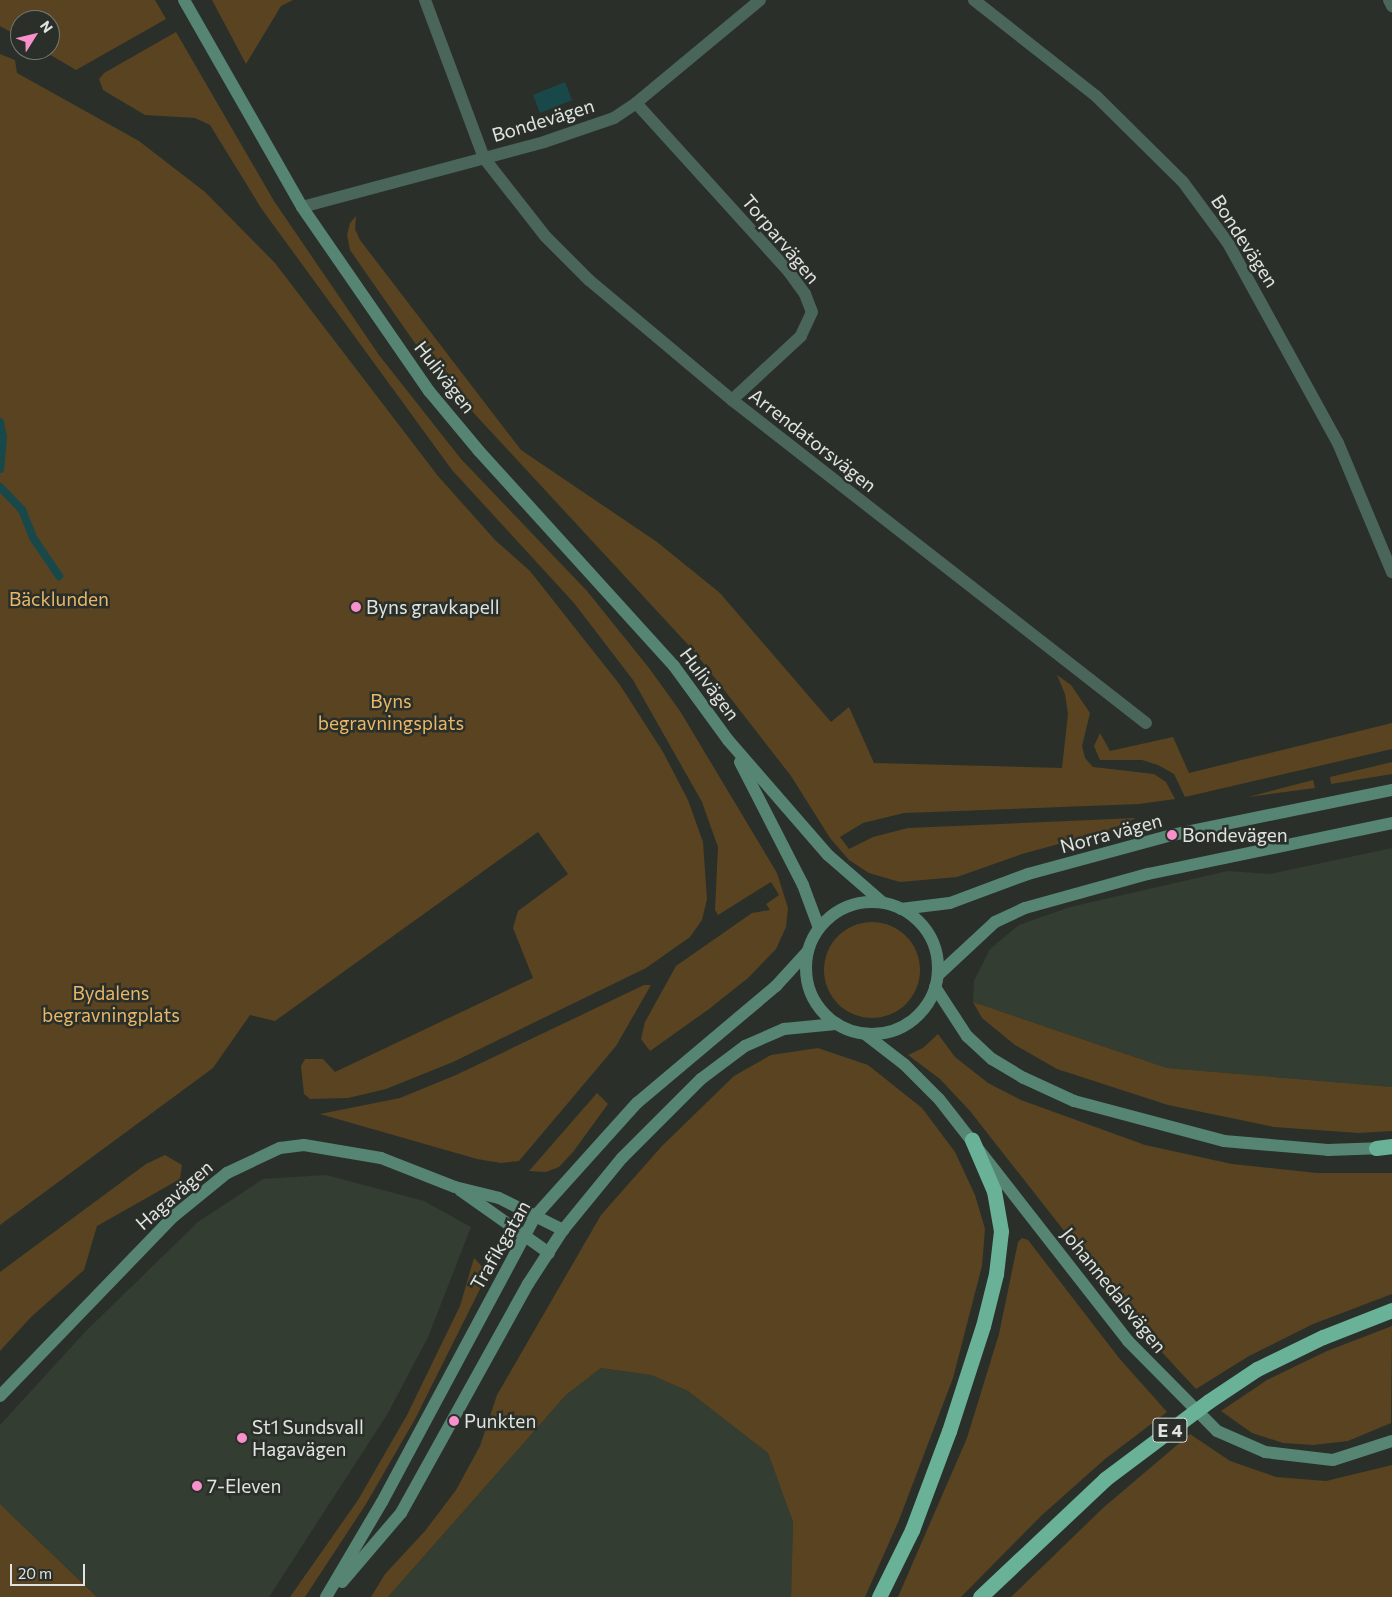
<!DOCTYPE html>
<meta charset="utf-8">
<style>
body{margin:0}
#map{position:relative;width:1392px;height:1597px;overflow:hidden;background:#2a3029;font-family:Commissioner,sans-serif}
div>[style]{position:absolute}
.built>*{inset:0;background:#343d31}
.green>*{inset:0;background:#594321}
.round{border-radius:50%}
.water>*{inset:0;background:#19484a}
.stream>*{height:8px;margin:-4px;padding:0 4px;transform-origin:4px;border-radius:4px;background:#19484a}
.street>*{height:12px;margin:-6px;padding:0 6px;transform-origin:6px;border-radius:6px;background:#4a665b}
.secondary>*{height:12px;margin:-6px;padding:0 6px;transform-origin:6px;border-radius:6px;background:#578574}
.secondary>.ring{margin:-6px;padding:0;box-sizing:content-box;background:none;border:12px solid #578574;border-radius:50%}
.highway>*{height:15px;margin:-7.5px;padding:0 7.5px;transform-origin:7.5px;border-radius:7.5px;background:#69b298}
.dots>*{width:14px;height:14px;translate:-50% -50%;box-sizing:border-box;border:2px solid #2a3029;border-radius:50%}
span{translate:-50% -50%;white-space:nowrap;text-align:center;line-height:1.15;-webkit-text-stroke:5px #2a3029;paint-order:stroke}
.shield-label span{padding:1px 4px;background:#2a3029;border:1px solid;border-radius:4px;-webkit-text-stroke-width:0}
.shield-label{font-size:18px;color:#e0e3df;font-weight:700}
.street-label{font-size:19px;color:#e0e3df}
.park-label{font-size:19px;color:#eab768}
.poi-label{font-size:19px;color:#e0e3df}
.left{translate:0 -50%;text-align:left}
.north{position:absolute;left:10px;top:10px;width:50px;height:50px;box-sizing:border-box;background:#2a3029;border:1px solid #737872;border-radius:50%;rotate:54deg;font-size:14px;font-weight:700;line-height:20px;text-align:center;color:#e0e3df}
.north::after{content:'';display:block;margin:auto;width:18px;height:22px;background:#f890cc;clip-path:polygon(50% 0,100% 100%,50% 72%,0 100%)}
.scale{position:absolute;left:10px;top:1564px;width:75px;height:22px;box-sizing:border-box;border:2px solid #e0e3df;border-top:0;padding-left:6px;font-size:15px;line-height:18px;white-space:nowrap;color:#e0e3df;-webkit-text-stroke:4px #2a3029;paint-order:stroke}
</style>
<div id="map">
<div class="built">
<i style="clip-path:polygon(1392px 848px,1392px 1087px,1167px 1068px,973px 1002px,974px 981px,990px 949px,1019px 925px,1070px 907px,1228px 871px,1270px 874px)"></i>
<i style="clip-path:polygon(326px 1175px,424px 1201px,471px 1227px,428px 1337px,388px 1413px,269px 1597px,97px 1597px,0 1504px,0 1425px,85px 1332px,198px 1222px,263px 1179px)"></i>
<i style="clip-path:polygon(601px 1368px,651px 1375px,688px 1391px,768px 1453px,793px 1522px,791px 1597px,388px 1597px,566px 1395px)"></i>
</div>
<div class="green">
<i style="clip-path:polygon(0 0,155px 0,166px 19px,76px 70px,42px 50px,50px 50px,50px 20px,20px 20px,20px 37px,0 26px)"></i>
<i style="clip-path:polygon(212px 0,293px 0,281px 6px,246px 64px)"></i>
<i style="clip-path:polygon(176px 32px,274px 201px,379px 355px,461px 459px,587px 591px,649px 668px,680px 711px,777px 873px,788px 908px,786px 927px,776px 949px,748px 978px,709px 1009px,650px 1051px,641px 1039px,645px 1022px,676px 966px,752px 913px,770px 910px,766px 904px,779px 895px,771px 882px,718px 915px,715px 910px,718px 847px,702px 802px,633px 680px,574px 603px,452px 470px,261px 208px,210px 125px,195px 118px,145px 115px,103px 90px,99px 79px,104px 73px)"></i>
<i style="clip-path:polygon(0 54px,15px 60px,17px 73px,139px 141px,205px 192px,275px 263px,438px 476px,495px 540px,530px 571px,620px 685px,663px 752px,688px 800px,703px 842px,707px 899px,702px 920px,690px 937px,646px 968px,453px 1062px,386px 1089px,348px 1098px,310px 1099px,304px 1094px,301px 1066px,305px 1059px,323px 1059px,335px 1072px,533px 978px,513px 928px,518px 911px,568px 874px,538px 832px,275px 1021px,250px 1015px,213px 1068px,0 1225px)"></i>
<i style="clip-path:polygon(356px 216px,355px 229px,360px 240px,521px 450px,657px 542px,720px 593px,831px 722px,849px 707px,874px 763px,1062px 768px,1068px 714px,1065px 694px,1057px 675px,1071px 685px,1090px 713px,1082px 746px,1085px 758px,1093px 767px,1154px 774px,1166px 782px,1175px 799px,1139px 804px,904px 813px,863px 823px,840px 837px,849px 849px,873px 837px,908px 828px,1136px 818px,1110px 830px,1022px 854px,957px 877px,900px 882px,869px 873px,849px 860px,830px 838px,791px 776px,693px 650px,433px 369px,350px 250px,347px 235px,350px 223px)"></i>
<i style="clip-path:polygon(1392px 723px,1392px 749px,1185px 797px,1174px 774px,1158px 765px,1142px 760px,1100px 760px,1094px 746px,1100px 733px,1110px 751px,1173px 737px,1189px 773px)"></i>
<i style="clip-path:polygon(1392px 762px,1392px 774px,1331px 784px,1330px 777px)"></i>
<i style="clip-path:polygon(1313px 780px,1315px 788px,1248px 797px)"></i>
<i class="round" style="left:824px;top:922px;width:96px;height:96px"></i>
<i style="clip-path:polygon(644px 985px,651px 985px,616px 1046px,519px 1161px,501px 1163px,477px 1159px,320px 1114px,400px 1098px,456px 1075px)"></i>
<i style="clip-path:polygon(973px 1002px,1167px 1068px,1392px 1087px,1392px 1131px,1359px 1133px,1274px 1127px,1168px 1105px,1057px 1069px,1015px 1045px,982px 1018px)"></i>
<i style="clip-path:polygon(938px 1034px,955px 1057px,988px 1083px,1021px 1100px,1145px 1145px,1232px 1164px,1317px 1173px,1392px 1173px,1392px 1294px,1313px 1324px,1249px 1356px,1196px 1389px,1145px 1334px,970px 1111px,940px 1079px,908px 1055px,923px 1048px)"></i>
<i style="clip-path:polygon(818px 1048px,868px 1065px,922px 1108px,955px 1152px,975px 1195px,985px 1229px,982px 1266px,953px 1378px,899px 1520px,865px 1597px,791px 1597px,793px 1522px,768px 1453px,688px 1391px,651px 1375px,601px 1368px,566px 1395px,388px 1597px,371px 1597px,385px 1574px,425px 1531px,456px 1490px,480px 1446px,497px 1395px,601px 1215px,662px 1146px,734px 1076px,771px 1055px)"></i>
<i style="clip-path:polygon(597px 1093px,608px 1104px,573px 1152px,559px 1167px,546px 1172px,529px 1171px)"></i>
<i style="clip-path:polygon(165px 1155px,182px 1165px,180px 1179px,97px 1226px,84px 1270px,31px 1317px,0 1351px,0 1272px,146px 1164px)"></i>
<i style="clip-path:polygon(1022px 1238px,1028px 1240px,1119px 1358px,1167px 1412px,1105px 1459px,1042px 1515px,961px 1597px,898px 1597px,967px 1438px,999px 1334px,1018px 1242px)"></i>
<i style="clip-path:polygon(474px 1258px,488px 1273px,415px 1419px,366px 1504px,305px 1597px,290px 1597px,358px 1500px,407px 1415px,460px 1306px)"></i>
<i style="clip-path:polygon(1392px 1326px,1391px 1423px,1348px 1441px,1313px 1445px,1283px 1443px,1252px 1433px,1221px 1411px,1267px 1380px,1327px 1351px)"></i>
<i style="clip-path:polygon(1190px 1434px,1230px 1461px,1276px 1477px,1326px 1481px,1392px 1465px,1392px 1597px,1011px 1597px,1103px 1508px)"></i>
<i style="clip-path:polygon(0 1504px,97px 1597px,0 1597px)"></i>
</div>
<div class="water">
<i style="clip-path:polygon(565px 82px,572px 100px,540px 113px,533px 95px)"></i>
</div>
<div class="stream">
<i style="left:0;top:422px;width:15px;rotate:79deg"></i>
<i style="left:3px;top:437px;width:32px;rotate:95deg"></i>
<i style="left:0;top:487px;width:32px;rotate:46deg"></i>
<i style="left:22px;top:510px;width:31px;rotate:68deg"></i>
<i style="left:34px;top:539px;width:45px;rotate:56deg"></i>
</div>
<div class="street">
<i style="left:425px;top:0;width:169px;rotate:69.5deg"></i>
<i style="left:484px;top:158px;width:100px;rotate:51.9deg"></i>
<i style="left:546px;top:237px;width:61px;rotate:45deg"></i>
<i style="left:589px;top:280px;width:187px;rotate:40deg"></i>
<i style="left:732px;top:400px;width:525px;rotate:37.96deg"></i>
<i style="left:974px;top:0;width:155px;rotate:38.2deg"></i>
<i style="left:1096px;top:96px;width:122px;rotate:44.7deg"></i>
<i style="left:1183px;top:182px;width:76px;rotate:53.6deg"></i>
<i style="left:1228px;top:243px;width:228px;rotate:61.2deg"></i>
<i style="left:1338px;top:443px;width:140px;rotate:67.3deg"></i>
<i style="left:1389px;top:0;width:7px;rotate:63deg"></i>
<i style="left:636px;top:103px;width:228px;rotate:47.8deg"></i>
<i style="left:789px;top:272px;width:27px;rotate:54deg"></i>
<i style="left:805px;top:294px;width:19px;rotate:69deg"></i>
<i style="left:812px;top:312px;width:26px;rotate:115deg"></i>
<i style="left:801px;top:336px;width:94px;rotate:137.2deg"></i>
<i style="left:302px;top:207px;width:251px;rotate:-15deg"></i>
<i style="left:544px;top:142px;width:74px;rotate:-18.9deg"></i>
<i style="left:614px;top:118px;width:27px;rotate:-34deg"></i>
<i style="left:636px;top:103px;width:161px;rotate:-39.7deg"></i>
</div>
<div class="secondary">
<i style="left:184px;top:0;width:238px;rotate:60.3deg"></i>
<i style="left:302px;top:207px;width:224px;rotate:55.4deg"></i>
<i style="left:429px;top:391px;width:78px;rotate:50.2deg"></i>
<i style="left:479px;top:451px;width:290px;rotate:47.8deg"></i>
<i style="left:674px;top:666px;width:92px;rotate:53.9deg"></i>
<i style="left:728px;top:740px;width:152px;rotate:49deg"></i>
<i style="left:828px;top:855px;width:72px;rotate:41deg"></i>
<i style="left:740px;top:762px;width:138px;rotate:62.9deg"></i>
<i style="left:803px;top:885px;width:46px;rotate:69.6deg"></i>
<i class="ring" style="left:806px;top:902px;width:120px;height:120px"></i>
<i style="left:901px;top:909px;width:49px;rotate:-7deg"></i>
<i style="left:950px;top:903px;width:83px;rotate:-20.4deg"></i>
<i style="left:1028px;top:874px;width:149px;rotate:-15.2deg"></i>
<i style="left:1172px;top:835px;width:225px;rotate:-11.6deg"></i>
<i style="left:938px;top:975px;width:78px;rotate:-42.9deg"></i>
<i style="left:995px;top:922px;width:33px;rotate:-25deg"></i>
<i style="left:1025px;top:908px;width:128px;rotate:-15.5deg"></i>
<i style="left:1148px;top:874px;width:249px;rotate:-11.8deg"></i>
<i style="left:935px;top:987px;width:59px;rotate:56.9deg"></i>
<i style="left:967px;top:1036px;width:34px;rotate:43deg"></i>
<i style="left:992px;top:1059px;width:37px;rotate:31deg"></i>
<i style="left:1024px;top:1078px;width:55px;rotate:24.7deg"></i>
<i style="left:1074px;top:1101px;width:155px;rotate:14.9deg"></i>
<i style="left:1224px;top:1141px;width:104px;rotate:4.9deg"></i>
<i style="left:1328px;top:1150px;width:56px;rotate:-2deg"></i>
<i style="left:865px;top:1034px;width:49px;rotate:37.6deg"></i>
<i style="left:904px;top:1064px;width:49px;rotate:45deg"></i>
<i style="left:939px;top:1099px;width:307px;rotate:52deg"></i>
<i style="left:1128px;top:1341px;width:127px;rotate:45.3deg"></i>
<i style="left:1217px;top:1431px;width:52px;rotate:23.6deg"></i>
<i style="left:1265px;top:1452px;width:68px;rotate:6.7deg"></i>
<i style="left:1333px;top:1460px;width:62px;rotate:-17.9deg"></i>
<i style="left:460px;top:1190px;width:109px;rotate:35.3deg"></i>
<i style="left:0;top:1396px;width:250px;rotate:-46deg"></i>
<i style="left:174px;top:1216px;width:68px;rotate:-39.1deg"></i>
<i style="left:227px;top:1173px;width:59px;rotate:-25.3deg"></i>
<i style="left:280px;top:1148px;width:24px;rotate:-7deg"></i>
<i style="left:304px;top:1145px;width:78px;rotate:9.6deg"></i>
<i style="left:381px;top:1158px;width:79px;rotate:21.4deg"></i>
<i style="left:455px;top:1187px;width:45px;rotate:14deg"></i>
<i style="left:499px;top:1198px;width:72px;rotate:26.6deg"></i>
<i style="left:342px;top:1582px;width:91px;rotate:-49.5deg"></i>
<i style="left:401px;top:1513px;width:262px;rotate:-61deg"></i>
<i style="left:528px;top:1284px;width:64px;rotate:-57.1deg"></i>
<i style="left:563px;top:1230px;width:93px;rotate:-50.7deg"></i>
<i style="left:622px;top:1158px;width:112px;rotate:-45deg"></i>
<i style="left:701px;top:1079px;width:55px;rotate:-36.9deg"></i>
<i style="left:745px;top:1046px;width:43px;rotate:-23.6deg"></i>
<i style="left:784px;top:1029px;width:52px;rotate:-5.5deg"></i>
<i style="left:326px;top:1597px;width:110px;rotate:-59.5deg"></i>
<i style="left:382px;top:1502px;width:326px;rotate:-61.8deg"></i>
<i style="left:536px;top:1215px;width:151px;rotate:-48deg"></i>
<i style="left:637px;top:1103px;width:182px;rotate:-40.1deg"></i>
<i style="left:776px;top:986px;width:46px;rotate:-47.6deg"></i>
</div>
<div class="highway">
<i style="left:1376px;top:1148px;width:16px;rotate:-7deg"></i>
<i style="left:879px;top:1597px;width:75px;rotate:-63.8deg"></i>
<i style="left:912px;top:1530px;width:106px;rotate:-69.5deg"></i>
<i style="left:949px;top:1431px;width:110px;rotate:-72.1deg"></i>
<i style="left:983px;top:1326px;width:54px;rotate:-76deg"></i>
<i style="left:996px;top:1274px;width:43px;rotate:-83.4deg"></i>
<i style="left:1001px;top:1231px;width:41px;rotate:-99.9deg"></i>
<i style="left:994px;top:1191px;width:56px;rotate:-113.3deg"></i>
<i style="left:980px;top:1597px;width:172px;rotate:-43.3deg"></i>
<i style="left:1105px;top:1479px;width:130px;rotate:-36.9deg"></i>
<i style="left:1209px;top:1401px;width:58px;rotate:-33.7deg"></i>
<i style="left:1257px;top:1369px;width:73px;rotate:-25.9deg"></i>
<i style="left:1323px;top:1337px;width:74px;rotate:-21.4deg"></i>
</div>
<div class="dots">
<i style="left:356px;top:607px;background:#f890cc"></i>
<i style="left:1172px;top:835px;background:#f890cc"></i>
<i style="left:454px;top:1421px;background:#f890cc"></i>
<i style="left:242px;top:1438px;background:#f890cc"></i>
<i style="left:197px;top:1486px;background:#f890cc"></i>
</div>
<div class="shield-label">
<span style="left:1170px;top:1430px">E 4</span>
</div>
<div class="street-label">
<span style="left:543px;top:120px;rotate:-17deg">Bondevägen</span>
<span style="left:781px;top:239px;rotate:50deg">Torparvägen</span>
<span style="left:1245px;top:241px;rotate:57deg">Bondevägen</span>
<span style="left:445px;top:377px;rotate:52deg">Hulivägen</span>
<span style="left:813px;top:440px;rotate:38deg">Arrendatorsvägen</span>
<span style="left:710px;top:684px;rotate:53deg">Hulivägen</span>
<span style="left:1111px;top:833px;rotate:-15deg">Norra vägen</span>
<span style="left:174px;top:1195px;rotate:-41deg">Hagavägen</span>
<span style="left:500px;top:1245px;rotate:-60deg">Trafikgatan</span>
<span style="left:1114px;top:1290px;rotate:51deg">Johannedalsvägen</span>
</div>
<div class="park-label">
<span style="left:59px;top:599px">Bäcklunden</span>
<span style="left:391px;top:712px">Byns<br>begravningsplats</span>
<span style="left:111px;top:1004px">Bydalens<br>begravningplats</span>
</div>
<div class="poi-label">
<span class="left" style="left:366px;top:607px">Byns gravkapell</span>
<span class="left" style="left:1182px;top:835px">Bondevägen</span>
<span class="left" style="left:464px;top:1421px">Punkten</span>
<span class="left" style="left:252px;top:1438px">St1 Sundsvall<br>Hagavägen</span>
<span class="left" style="left:207px;top:1486px">7-Eleven</span>
</div>
<div class="north">N</div>
<div class="scale">20 m</div>
</div>
